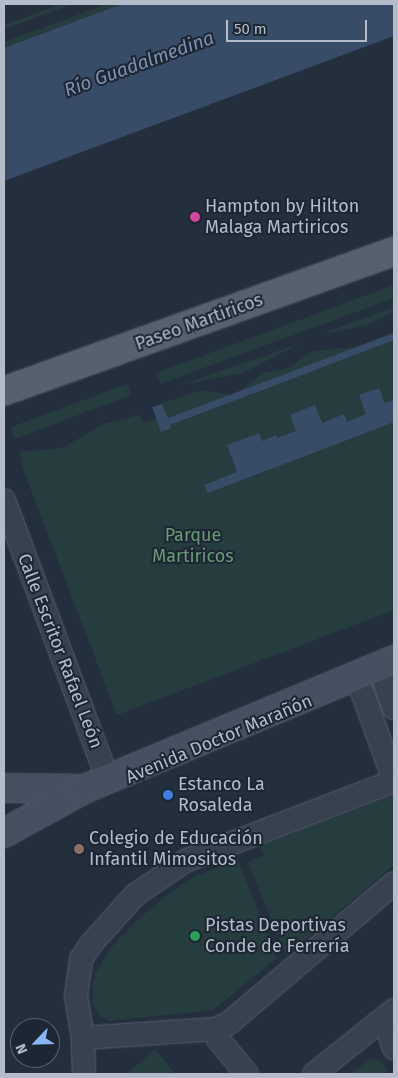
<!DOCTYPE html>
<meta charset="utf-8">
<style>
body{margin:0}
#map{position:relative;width:398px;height:1078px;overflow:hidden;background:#242f3e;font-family:"Fira Sans",sans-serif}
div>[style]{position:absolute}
.green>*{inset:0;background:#263c3f}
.water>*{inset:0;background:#394c67}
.roads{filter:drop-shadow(0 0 1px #565f6c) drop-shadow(0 0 1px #565f6c)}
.street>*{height:22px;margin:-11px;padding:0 11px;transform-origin:11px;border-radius:11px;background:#38414e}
.secondary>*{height:28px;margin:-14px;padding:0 14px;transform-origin:14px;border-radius:14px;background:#465061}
.primary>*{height:28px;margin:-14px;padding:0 14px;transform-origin:14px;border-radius:14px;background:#56606e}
.dots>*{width:14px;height:14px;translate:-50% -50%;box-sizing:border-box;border:2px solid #1d2633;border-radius:50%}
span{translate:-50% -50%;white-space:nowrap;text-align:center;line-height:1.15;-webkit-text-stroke:4px #1d2633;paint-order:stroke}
.poi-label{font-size:18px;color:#b4bcc9}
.left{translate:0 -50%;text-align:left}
.street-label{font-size:18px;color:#b4bcc9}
.park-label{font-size:18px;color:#6b9a76}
.water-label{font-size:19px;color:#7c92b1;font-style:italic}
.frame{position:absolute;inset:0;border:5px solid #b4bcc9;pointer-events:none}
.north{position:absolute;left:10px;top:1018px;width:50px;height:50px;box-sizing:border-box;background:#1d2633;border:1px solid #59626f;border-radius:50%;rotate:246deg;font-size:14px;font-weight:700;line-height:20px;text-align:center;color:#b4bcc9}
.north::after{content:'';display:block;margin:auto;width:18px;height:22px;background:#8ab4f8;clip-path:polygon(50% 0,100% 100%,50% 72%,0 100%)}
.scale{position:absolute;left:226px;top:20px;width:141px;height:22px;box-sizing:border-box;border:2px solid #b4bcc9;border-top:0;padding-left:6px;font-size:15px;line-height:18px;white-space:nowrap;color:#b4bcc9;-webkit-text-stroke:4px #1d2633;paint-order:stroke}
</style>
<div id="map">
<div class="green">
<i style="clip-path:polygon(61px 4px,73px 4px,4px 29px,4px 25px)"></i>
<i style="clip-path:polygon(107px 4px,122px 4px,4px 48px,4px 42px)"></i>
<i style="clip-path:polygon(394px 285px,394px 298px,160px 384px,156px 373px)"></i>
<i style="clip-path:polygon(394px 307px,394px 312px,367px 325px,319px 335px)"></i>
<i style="clip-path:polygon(394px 332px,394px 610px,117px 715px,23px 469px,20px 452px,63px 448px,103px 424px,139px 415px,143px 423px,156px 418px,152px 407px,201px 390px,230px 395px,238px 392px,264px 372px,289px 368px,313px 351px,356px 347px)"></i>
<i style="clip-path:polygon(301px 343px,243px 373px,180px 385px)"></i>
<i style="clip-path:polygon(127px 384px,131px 395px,15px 439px,11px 427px)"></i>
<i style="clip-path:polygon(394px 795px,394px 865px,286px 956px,248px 862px,264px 856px,260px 846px)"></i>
<i style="clip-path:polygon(238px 860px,277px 958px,213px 1010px,110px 1021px,100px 1016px,92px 1002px,93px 983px,95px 974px,109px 950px,136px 921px,167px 895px,193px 877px)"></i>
<i style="clip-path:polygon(155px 1050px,176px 1074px,126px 1074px)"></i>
<i style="clip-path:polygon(371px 1058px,382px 1061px,389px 1074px,350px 1074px)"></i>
</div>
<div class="water">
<i style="clip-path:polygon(122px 4px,394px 4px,394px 36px,4px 181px,4px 48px)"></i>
<i style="clip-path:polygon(394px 333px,394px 340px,170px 425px,171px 428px,161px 432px,152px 407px,162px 404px,168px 418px)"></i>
<i style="clip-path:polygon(379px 388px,385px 403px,394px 400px,394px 422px,208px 493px,204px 485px,237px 472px,227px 445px,259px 433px,262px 441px,276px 435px,277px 438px,296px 431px,290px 415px,315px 405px,322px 423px,344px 414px,347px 422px,366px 414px,359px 395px)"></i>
</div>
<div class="roads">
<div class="street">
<i style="left:4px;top:500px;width:292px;rotate:69.6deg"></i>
<i style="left:379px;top:667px;width:44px;rotate:69.9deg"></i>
<i style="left:356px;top:675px;width:112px;rotate:70.1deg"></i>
<i style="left:384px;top:1019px;width:31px;rotate:71deg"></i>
<i style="left:83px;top:1038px;width:133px;rotate:-3.9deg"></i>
<i style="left:216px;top:1029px;width:14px;rotate:-25deg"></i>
<i style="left:229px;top:1023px;width:216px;rotate:-40.3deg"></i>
<i style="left:218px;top:1039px;width:45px;rotate:50.4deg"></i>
<i style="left:84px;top:1074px;width:36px;rotate:-92deg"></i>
<i style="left:83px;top:1038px;width:43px;rotate:-99.5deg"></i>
<i style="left:76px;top:996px;width:37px;rotate:-82deg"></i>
<i style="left:81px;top:959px;width:18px;rotate:-56deg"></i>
<i style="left:91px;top:944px;width:66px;rotate:-48.1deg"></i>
<i style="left:135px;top:895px;width:60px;rotate:-34.2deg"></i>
<i style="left:185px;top:861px;width:224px;rotate:-20.9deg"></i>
<i style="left:314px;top:1074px;width:102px;rotate:-38.7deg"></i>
</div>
<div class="secondary">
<i style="left:4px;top:788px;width:76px;rotate:0.8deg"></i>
<i style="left:4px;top:833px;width:91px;rotate:-28.8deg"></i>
<i style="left:84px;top:789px;width:336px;rotate:-22.6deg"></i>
</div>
<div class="primary">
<i style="left:4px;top:391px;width:414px;rotate:-19.7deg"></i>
</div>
</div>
<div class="dots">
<i style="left:195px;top:217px;background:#d1479c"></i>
<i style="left:168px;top:795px;background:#3f7fe0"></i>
<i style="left:79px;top:849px;background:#8d6e63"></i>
<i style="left:195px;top:936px;background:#2e9e5b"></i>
</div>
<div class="poi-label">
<span class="left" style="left:205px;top:217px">Hampton by Hilton<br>Malaga Martiricos</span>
<span class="left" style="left:178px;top:795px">Estanco La<br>Rosaleda</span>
<span class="left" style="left:89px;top:849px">Colegio de Educación<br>Infantil Mimositos</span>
<span class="left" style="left:205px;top:936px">Pistas Deportivas<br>Conde de Ferrería</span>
</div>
<div class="street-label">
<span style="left:199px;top:322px;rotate:-20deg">Paseo Martiricos</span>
<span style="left:60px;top:651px;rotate:69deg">Calle Escritor Rafael León</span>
<span style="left:219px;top:739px;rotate:-23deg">Avenida Doctor Marañón</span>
</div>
<div class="park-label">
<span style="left:193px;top:546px">Parque<br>Martiricos</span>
</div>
<div class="water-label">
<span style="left:139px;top:64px;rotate:-20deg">Río Guadalmedina</span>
</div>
<div class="frame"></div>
<div class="north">N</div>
<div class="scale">50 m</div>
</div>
